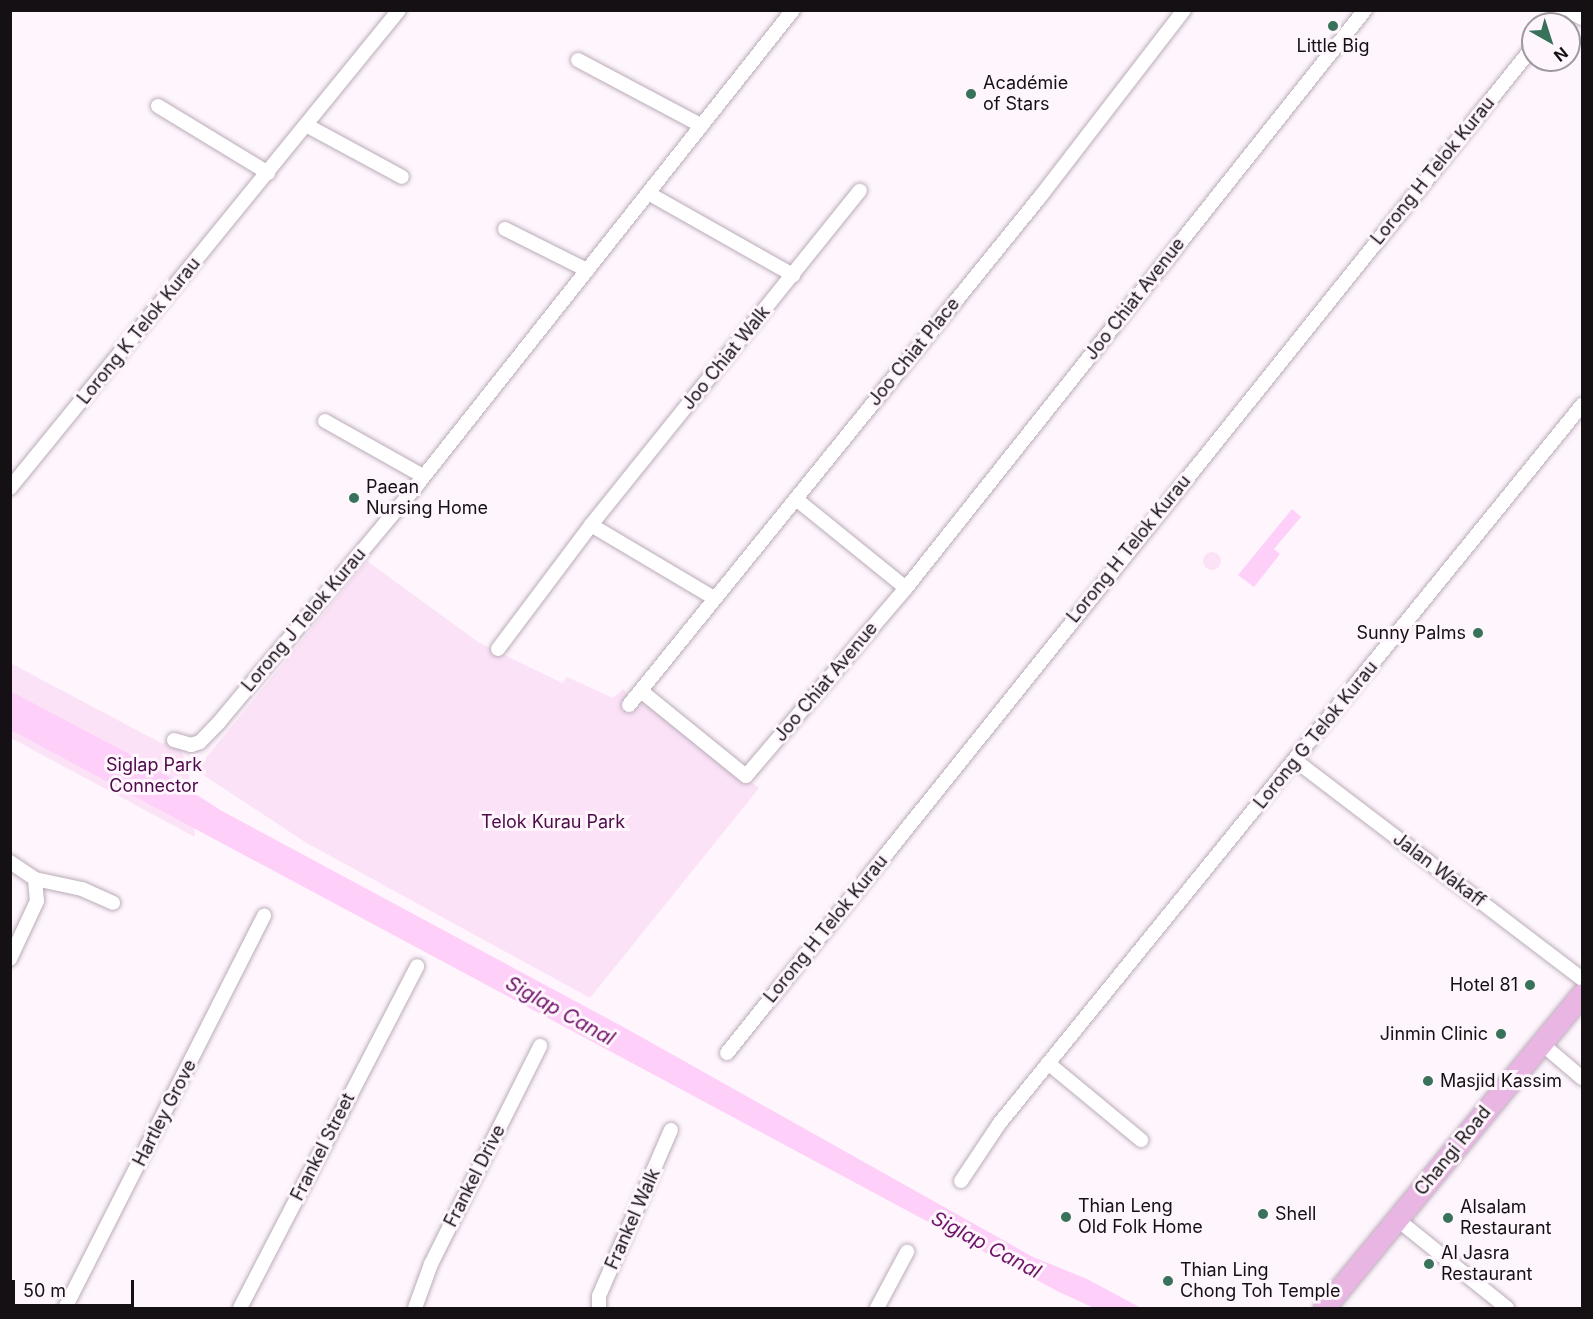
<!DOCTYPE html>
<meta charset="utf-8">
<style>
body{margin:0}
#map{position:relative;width:1593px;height:1319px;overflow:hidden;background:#fef5fd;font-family:Inter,sans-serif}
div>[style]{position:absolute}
.green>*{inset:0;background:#fbe2f7}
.round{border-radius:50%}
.water>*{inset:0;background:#fecff8}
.roads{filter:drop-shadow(0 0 2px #baacb8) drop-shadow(0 0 2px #baacb8)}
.minor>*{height:14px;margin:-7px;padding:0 7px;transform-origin:7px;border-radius:7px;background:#fff}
.tertiary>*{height:16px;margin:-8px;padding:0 8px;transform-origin:8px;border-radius:8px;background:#fff}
.primary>*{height:21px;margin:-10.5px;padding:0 10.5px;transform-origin:10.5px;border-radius:10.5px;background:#e9b6e4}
.dots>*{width:16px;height:16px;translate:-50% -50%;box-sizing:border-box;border:3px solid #fef5fd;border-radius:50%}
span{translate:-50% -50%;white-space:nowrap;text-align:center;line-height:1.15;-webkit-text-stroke:6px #fef5fd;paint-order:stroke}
.poi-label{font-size:18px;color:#151014}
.left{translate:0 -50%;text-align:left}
.right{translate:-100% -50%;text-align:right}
.street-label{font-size:18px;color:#151014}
.park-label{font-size:18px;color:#4e0a4a}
.water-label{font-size:20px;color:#6d1468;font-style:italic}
.frame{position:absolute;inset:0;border:12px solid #151014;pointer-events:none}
.north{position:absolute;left:1521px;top:12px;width:60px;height:60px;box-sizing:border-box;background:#fef5fd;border:2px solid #a199a0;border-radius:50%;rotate:141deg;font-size:16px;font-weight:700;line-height:24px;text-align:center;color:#151014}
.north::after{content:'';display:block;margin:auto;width:21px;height:27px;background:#38725a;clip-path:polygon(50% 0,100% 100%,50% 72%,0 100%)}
.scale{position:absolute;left:12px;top:1280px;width:122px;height:27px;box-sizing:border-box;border:3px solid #151014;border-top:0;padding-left:8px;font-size:18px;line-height:21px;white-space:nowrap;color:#151014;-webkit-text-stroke:4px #fef5fd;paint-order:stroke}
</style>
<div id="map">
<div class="green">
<i class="round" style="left:1203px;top:552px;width:18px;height:18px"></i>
<i style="clip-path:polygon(367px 561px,478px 642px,562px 683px,567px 677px,613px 698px,623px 689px,628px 695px,625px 700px,635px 709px,644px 704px,759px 788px,590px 998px,305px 842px,196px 770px)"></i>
<i style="clip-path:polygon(10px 663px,163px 744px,168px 738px,180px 745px,189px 776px,195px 837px,11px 738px)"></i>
</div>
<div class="water">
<i style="clip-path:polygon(1292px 509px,1301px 517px,1274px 549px,1280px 554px,1254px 587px,1238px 575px)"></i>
<i style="clip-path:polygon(10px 691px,150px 765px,222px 811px,627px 1029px,1033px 1257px,1087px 1279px,1141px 1308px,1094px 1308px,1059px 1292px,11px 730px)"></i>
</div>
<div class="roads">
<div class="minor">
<i style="left:1551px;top:24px;width:18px;rotate:-52deg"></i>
<i style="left:578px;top:60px;width:140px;rotate:28deg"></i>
<i style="left:158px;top:106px;width:129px;rotate:31.3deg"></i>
<i style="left:306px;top:125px;width:109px;rotate:28.4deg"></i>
<i style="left:648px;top:193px;width:167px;rotate:29.5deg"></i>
<i style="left:505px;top:229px;width:92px;rotate:26.6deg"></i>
<i style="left:325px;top:421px;width:112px;rotate:29.3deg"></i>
<i style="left:10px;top:488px;width:616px;rotate:-50.86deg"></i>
<i style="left:796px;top:499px;width:141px;rotate:39deg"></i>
<i style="left:591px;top:525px;width:143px;rotate:30.7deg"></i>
<i style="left:498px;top:649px;width:155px;rotate:-53.1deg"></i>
<i style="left:591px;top:525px;width:429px;rotate:-51.2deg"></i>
<i style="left:641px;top:691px;width:135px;rotate:39deg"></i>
<i style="left:746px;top:776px;width:247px;rotate:-49.6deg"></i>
<i style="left:906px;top:588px;width:738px;rotate:-51.55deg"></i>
<i style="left:629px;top:705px;width:653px;rotate:-51.03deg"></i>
<i style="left:1040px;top:197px;width:236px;rotate:-52.4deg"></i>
<i style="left:174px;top:740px;width:18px;rotate:16deg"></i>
<i style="left:191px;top:745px;width:9px;rotate:-18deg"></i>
<i style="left:200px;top:742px;width:29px;rotate:-46deg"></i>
<i style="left:220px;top:721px;width:307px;rotate:-50.1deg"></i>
<i style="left:417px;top:485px;width:606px;rotate:-51.64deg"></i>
<i style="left:1296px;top:761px;width:360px;rotate:37.3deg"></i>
<i style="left:10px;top:862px;width:30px;rotate:34deg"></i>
<i style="left:35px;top:879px;width:22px;rotate:85deg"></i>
<i style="left:37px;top:901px;width:64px;rotate:115deg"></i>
<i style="left:35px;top:879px;width:48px;rotate:12deg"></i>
<i style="left:82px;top:889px;width:34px;rotate:24deg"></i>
<i style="left:1541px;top:1043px;width:54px;rotate:40.5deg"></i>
<i style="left:727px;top:1053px;width:1289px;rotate:-51.3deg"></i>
<i style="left:1048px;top:1063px;width:121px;rotate:39.6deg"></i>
<i style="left:961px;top:1181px;width:69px;rotate:-56.3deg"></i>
<i style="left:999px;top:1124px;width:926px;rotate:-50.96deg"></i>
<i style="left:1398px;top:1220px;width:140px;rotate:38.9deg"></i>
<i style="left:65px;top:1308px;width:440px;rotate:-63.1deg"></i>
<i style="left:240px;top:1308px;width:385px;rotate:-62.6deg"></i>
<i style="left:415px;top:1308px;width:47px;rotate:-70deg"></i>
<i style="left:431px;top:1264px;width:244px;rotate:-63.4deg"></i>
<i style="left:599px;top:1308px;width:12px;rotate:-90deg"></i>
<i style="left:599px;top:1296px;width:181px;rotate:-66.6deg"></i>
<i style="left:877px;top:1308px;width:64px;rotate:-61.8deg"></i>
</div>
<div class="tertiary">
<i style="left:1570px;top:10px;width:14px;rotate:30deg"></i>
</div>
<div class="primary">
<i style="left:1324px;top:1308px;width:406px;rotate:-50.6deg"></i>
</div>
</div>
<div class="dots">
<i style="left:1333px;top:26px;background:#38725a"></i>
<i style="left:971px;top:94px;background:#38725a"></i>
<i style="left:354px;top:498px;background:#38725a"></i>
<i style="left:1478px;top:633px;background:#38725a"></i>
<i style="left:1530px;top:985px;background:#38725a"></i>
<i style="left:1501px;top:1034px;background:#38725a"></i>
<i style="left:1428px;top:1081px;background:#38725a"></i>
<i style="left:1263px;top:1214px;background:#38725a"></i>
<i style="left:1066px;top:1217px;background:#38725a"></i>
<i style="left:1448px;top:1218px;background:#38725a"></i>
<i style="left:1429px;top:1264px;background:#38725a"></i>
<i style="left:1168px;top:1281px;background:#38725a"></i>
</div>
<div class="poi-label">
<span style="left:1333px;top:46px">Little Big</span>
<span class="left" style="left:983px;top:94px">Académie<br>of Stars</span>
<span class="left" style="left:366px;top:498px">Paean<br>Nursing Home</span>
<span class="right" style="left:1466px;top:633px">Sunny Palms</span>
<span class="right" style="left:1518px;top:985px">Hotel 81</span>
<span class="right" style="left:1488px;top:1034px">Jinmin Clinic</span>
<span class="left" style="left:1440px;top:1081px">Masjid Kassim</span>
<span class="left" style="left:1078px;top:1217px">Thian Leng<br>Old Folk Home</span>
<span class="left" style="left:1460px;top:1218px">Alsalam<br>Restaurant</span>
<span class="left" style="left:1275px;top:1214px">Shell</span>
<span class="left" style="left:1441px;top:1264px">Al Jasra<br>Restaurant</span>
<span class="left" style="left:1180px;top:1281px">Thian Ling<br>Chong Toh Temple</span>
</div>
<div class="street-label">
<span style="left:1433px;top:171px;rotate:-51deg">Lorong H Telok Kurau</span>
<span style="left:1135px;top:299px;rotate:-52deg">Joo Chiat Avenue</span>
<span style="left:139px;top:331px;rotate:-51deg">Lorong K Telok Kurau</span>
<span style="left:914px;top:352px;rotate:-51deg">Joo Chiat Place</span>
<span style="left:726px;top:358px;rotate:-51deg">Joo Chiat Walk</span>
<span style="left:1129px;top:549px;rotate:-51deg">Lorong H Telok Kurau</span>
<span style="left:304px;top:620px;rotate:-50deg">Lorong J Telok Kurau</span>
<span style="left:826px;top:682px;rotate:-50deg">Joo Chiat Avenue</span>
<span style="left:1316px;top:735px;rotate:-51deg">Lorong G Telok Kurau</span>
<span style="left:1439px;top:870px;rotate:37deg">Jalan Wakaff</span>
<span style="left:826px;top:929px;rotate:-51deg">Lorong H Telok Kurau</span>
<span style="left:165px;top:1113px;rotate:-63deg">Hartley Grove</span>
<span style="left:323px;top:1147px;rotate:-63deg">Frankel Street</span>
<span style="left:1453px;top:1151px;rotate:-51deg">Changi Road</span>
<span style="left:475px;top:1176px;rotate:-63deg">Frankel Drive</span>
<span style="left:633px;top:1219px;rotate:-66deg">Frankel Walk</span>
</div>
<div class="park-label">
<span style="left:154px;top:776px">Siglap Park<br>Connector</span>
<span style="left:553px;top:822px">Telok Kurau Park</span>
</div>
<div class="water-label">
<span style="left:560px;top:1011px;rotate:29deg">Siglap Canal</span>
<span style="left:986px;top:1245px;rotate:28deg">Siglap Canal</span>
</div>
<div class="frame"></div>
<div class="north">N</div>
<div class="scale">50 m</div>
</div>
